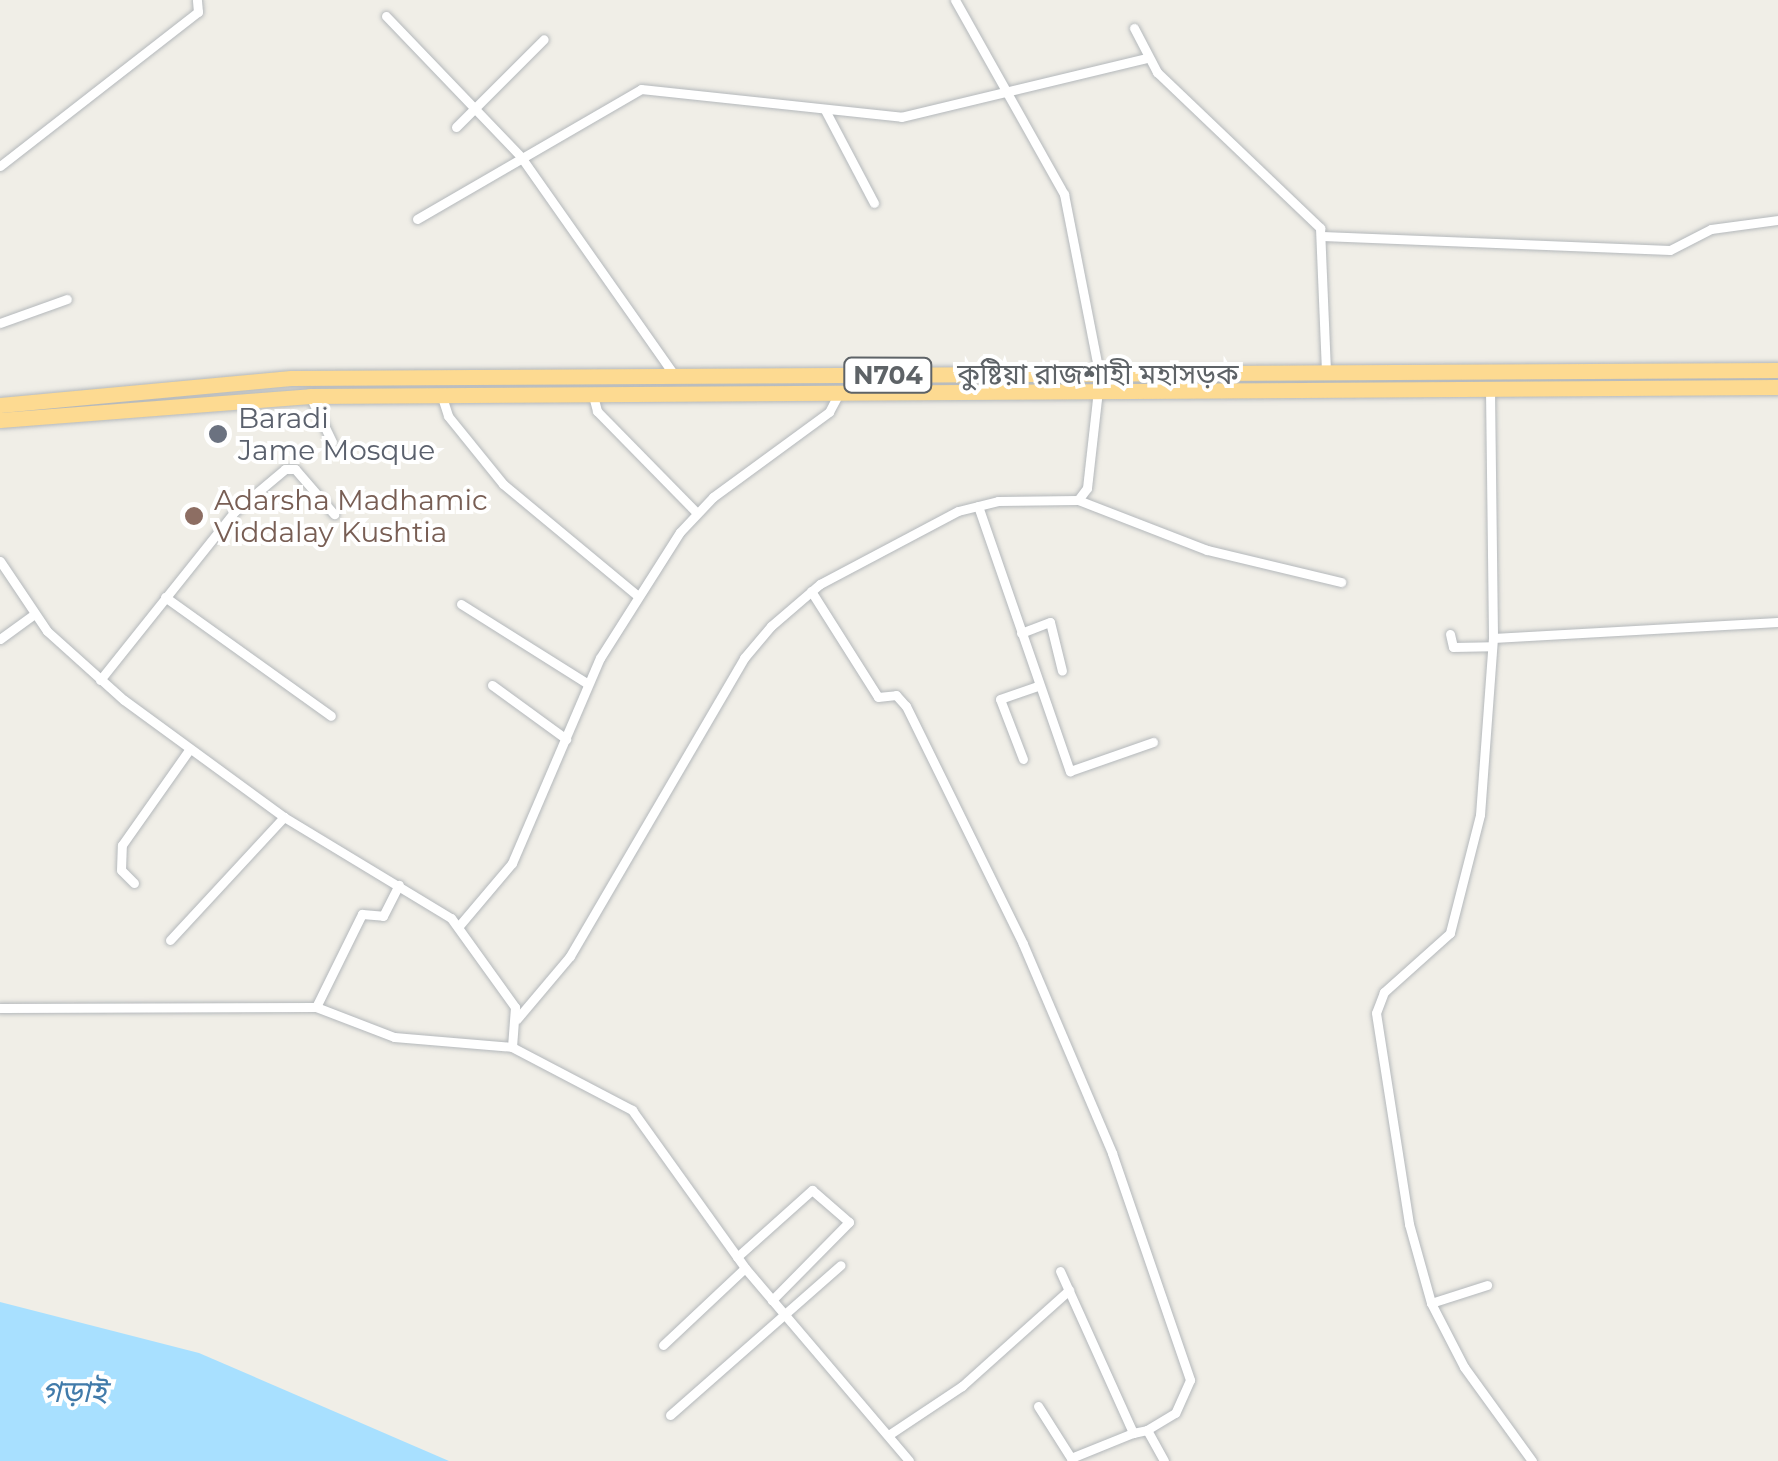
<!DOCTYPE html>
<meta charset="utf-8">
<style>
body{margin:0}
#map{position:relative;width:1778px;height:1461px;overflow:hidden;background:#f0eee7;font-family:Montserrat,"Noto Sans Bengali",sans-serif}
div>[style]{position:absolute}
.water>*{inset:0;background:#a8e0ff}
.roads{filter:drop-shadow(0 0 2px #b4b8bb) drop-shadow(0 0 2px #b4b8bb)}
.street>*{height:9px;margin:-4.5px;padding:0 4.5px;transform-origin:4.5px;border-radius:4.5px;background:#fff}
.highway>*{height:15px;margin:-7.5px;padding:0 7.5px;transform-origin:7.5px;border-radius:7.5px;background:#fdda91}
.dots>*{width:28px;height:28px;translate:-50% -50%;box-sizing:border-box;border:5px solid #fff;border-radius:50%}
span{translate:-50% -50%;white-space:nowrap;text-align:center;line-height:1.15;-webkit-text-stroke:8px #fff;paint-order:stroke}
.shield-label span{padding:2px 8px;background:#fff;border:2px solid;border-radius:8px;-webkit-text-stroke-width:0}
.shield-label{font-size:25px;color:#5e6367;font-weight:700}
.street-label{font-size:28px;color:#5e6367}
.worship-label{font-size:28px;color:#5b616d}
.left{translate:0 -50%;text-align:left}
.education-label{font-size:28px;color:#785e54}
.water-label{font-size:30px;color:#417baa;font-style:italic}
</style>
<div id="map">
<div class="water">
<i style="clip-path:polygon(0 1302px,199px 1353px,449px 1461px,0 1461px)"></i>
</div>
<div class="roads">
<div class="street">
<i style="left:955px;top:0;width:223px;rotate:60.7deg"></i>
<i style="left:1064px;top:194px;width:182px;rotate:78.9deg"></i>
<i style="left:386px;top:16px;width:195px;rotate:46.2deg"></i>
<i style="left:521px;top:157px;width:266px;rotate:54.9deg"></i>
<i style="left:1134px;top:28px;width:50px;rotate:62.4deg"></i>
<i style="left:1157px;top:72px;width:226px;rotate:43.7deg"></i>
<i style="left:1320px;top:228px;width:146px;rotate:87.6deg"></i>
<i style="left:825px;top:110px;width:105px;rotate:62.2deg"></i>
<i style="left:456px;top:127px;width:124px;rotate:-45deg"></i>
<i style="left:0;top:166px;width:251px;rotate:-37.9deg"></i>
<i style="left:198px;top:12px;width:12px;rotate:-95deg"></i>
<i style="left:417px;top:219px;width:259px;rotate:-30.1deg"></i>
<i style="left:641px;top:89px;width:262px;rotate:6.1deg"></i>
<i style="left:901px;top:117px;width:253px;rotate:-13.5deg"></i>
<i style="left:1322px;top:236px;width:348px;rotate:2.3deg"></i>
<i style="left:1670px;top:250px;width:46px;rotate:-27.1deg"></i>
<i style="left:1711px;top:229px;width:68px;rotate:-7.7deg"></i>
<i style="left:0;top:323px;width:71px;rotate:-19.7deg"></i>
<i style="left:1490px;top:390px;width:248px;rotate:89.3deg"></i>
<i style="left:1493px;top:638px;width:177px;rotate:94.2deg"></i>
<i style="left:1480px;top:815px;width:122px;rotate:104.3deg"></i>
<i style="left:1450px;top:933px;width:89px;rotate:138.2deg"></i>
<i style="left:1384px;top:992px;width:22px;rotate:111deg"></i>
<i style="left:1376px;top:1013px;width:214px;rotate:81.1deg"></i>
<i style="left:1409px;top:1224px;width:82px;rotate:74.4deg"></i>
<i style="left:1431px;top:1303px;width:72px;rotate:62.7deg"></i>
<i style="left:1464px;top:1367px;width:116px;rotate:54.1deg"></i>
<i style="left:592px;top:392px;width:20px;rotate:75deg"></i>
<i style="left:597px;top:411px;width:141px;rotate:45.6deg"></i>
<i style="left:441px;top:394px;width:23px;rotate:72deg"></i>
<i style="left:448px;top:416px;width:87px;rotate:51deg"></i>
<i style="left:503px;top:484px;width:175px;rotate:39.7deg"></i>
<i style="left:310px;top:396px;width:51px;rotate:64.4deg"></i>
<i style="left:1078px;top:500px;width:138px;rotate:21.2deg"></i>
<i style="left:1207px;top:550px;width:138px;rotate:13.4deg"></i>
<i style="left:978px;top:506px;width:281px;rotate:70.9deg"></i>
<i style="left:1070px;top:771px;width:88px;rotate:-19.3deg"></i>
<i style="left:0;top:561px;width:84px;rotate:56.1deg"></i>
<i style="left:47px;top:631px;width:103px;rotate:41.9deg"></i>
<i style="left:124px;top:700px;width:198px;rotate:36.2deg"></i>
<i style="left:284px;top:817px;width:195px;rotate:31.2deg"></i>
<i style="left:451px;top:918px;width:110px;rotate:54.3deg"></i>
<i style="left:515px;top:1007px;width:40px;rotate:94.3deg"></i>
<i style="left:512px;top:1047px;width:136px;rotate:27.7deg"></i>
<i style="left:632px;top:1110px;width:194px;rotate:54.4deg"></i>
<i style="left:745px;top:1268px;width:253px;rotate:49.6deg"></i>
<i style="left:811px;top:591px;width:125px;rotate:57.7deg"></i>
<i style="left:878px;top:697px;width:18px;rotate:-6deg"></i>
<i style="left:896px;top:695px;width:15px;rotate:48deg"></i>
<i style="left:906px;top:706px;width:265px;rotate:63.8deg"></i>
<i style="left:1023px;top:944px;width:227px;rotate:66.9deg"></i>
<i style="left:1112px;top:1153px;width:240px;rotate:71deg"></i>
<i style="left:1190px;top:1380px;width:36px;rotate:114deg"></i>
<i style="left:1175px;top:1413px;width:33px;rotate:149deg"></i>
<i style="left:165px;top:597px;width:204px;rotate:35.6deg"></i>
<i style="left:461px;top:604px;width:150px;rotate:32.2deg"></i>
<i style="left:1021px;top:633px;width:31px;rotate:-21deg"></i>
<i style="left:1050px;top:622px;width:50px;rotate:76.2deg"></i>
<i style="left:1450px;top:634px;width:13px;rotate:77deg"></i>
<i style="left:1453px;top:647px;width:39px;rotate:-1deg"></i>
<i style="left:1493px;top:638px;width:285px;rotate:-3.2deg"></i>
<i style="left:0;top:639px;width:41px;rotate:-36deg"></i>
<i style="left:100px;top:680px;width:216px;rotate:-51.4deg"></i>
<i style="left:235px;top:511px;width:65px;rotate:-40deg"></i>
<i style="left:285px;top:469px;width:10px"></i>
<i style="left:295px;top:469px;width:60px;rotate:49.1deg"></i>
<i style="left:492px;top:685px;width:92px;rotate:36.1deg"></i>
<i style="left:1023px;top:759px;width:64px;rotate:-111deg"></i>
<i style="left:1000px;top:699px;width:39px;rotate:-19deg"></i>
<i style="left:134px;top:883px;width:18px;rotate:-135deg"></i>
<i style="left:121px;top:870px;width:25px;rotate:-88deg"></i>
<i style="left:122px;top:845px;width:116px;rotate:-54.8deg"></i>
<i style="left:458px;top:927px;width:84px;rotate:-49.8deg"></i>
<i style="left:512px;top:863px;width:223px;rotate:-66.8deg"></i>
<i style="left:600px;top:658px;width:149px;rotate:-57.6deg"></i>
<i style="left:680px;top:532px;width:48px;rotate:-46.7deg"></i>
<i style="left:713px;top:497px;width:144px;rotate:-36.2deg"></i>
<i style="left:829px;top:412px;width:21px;rotate:-62deg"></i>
<i style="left:170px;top:940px;width:168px;rotate:-47.2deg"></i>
<i style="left:316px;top:1007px;width:104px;rotate:-63.7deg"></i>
<i style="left:362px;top:914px;width:21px;rotate:5deg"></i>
<i style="left:383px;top:916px;width:35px;rotate:-63deg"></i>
<i style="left:0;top:1008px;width:316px;rotate:-0.2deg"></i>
<i style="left:316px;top:1007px;width:84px;rotate:21deg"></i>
<i style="left:394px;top:1037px;width:118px;rotate:4.8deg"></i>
<i style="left:517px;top:1019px;width:82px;rotate:-49.9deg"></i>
<i style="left:570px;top:956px;width:345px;rotate:-59.7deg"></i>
<i style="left:744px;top:658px;width:42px;rotate:-49.8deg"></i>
<i style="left:771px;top:626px;width:65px;rotate:-40.6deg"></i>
<i style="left:820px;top:584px;width:156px;rotate:-27.9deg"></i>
<i style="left:958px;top:511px;width:41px;rotate:-14deg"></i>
<i style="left:998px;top:501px;width:80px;rotate:-0.7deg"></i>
<i style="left:1078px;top:500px;width:15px;rotate:-53deg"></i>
<i style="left:1087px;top:488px;width:99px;rotate:-83.6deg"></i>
<i style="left:737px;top:1257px;width:101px;rotate:-41.8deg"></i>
<i style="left:812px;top:1190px;width:49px;rotate:40.9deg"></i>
<i style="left:849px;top:1222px;width:110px;rotate:134.6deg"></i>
<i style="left:1060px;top:1271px;width:178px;rotate:65.7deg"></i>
<i style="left:1133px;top:1433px;width:14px;rotate:-12deg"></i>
<i style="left:1147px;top:1430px;width:35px;rotate:61deg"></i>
<i style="left:1431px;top:1303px;width:59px;rotate:-17.8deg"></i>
<i style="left:663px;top:1345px;width:112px;rotate:-43.2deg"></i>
<i style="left:1038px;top:1406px;width:62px;rotate:57.6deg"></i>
<i style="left:1071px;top:1458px;width:67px;rotate:-22deg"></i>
<i style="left:670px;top:1415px;width:227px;rotate:-41.3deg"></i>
<i style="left:890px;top:1434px;width:87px;rotate:-33.7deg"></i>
<i style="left:962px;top:1386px;width:144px;rotate:-41.9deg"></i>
</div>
<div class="highway">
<i style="left:0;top:405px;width:292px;rotate:-5.3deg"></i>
<i style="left:291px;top:378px;width:1487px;rotate:-0.31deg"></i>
<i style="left:0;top:420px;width:311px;rotate:-4.4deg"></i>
<i style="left:310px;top:396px;width:1468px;rotate:-0.35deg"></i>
</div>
</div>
<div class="dots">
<i style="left:218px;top:434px;background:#6b7280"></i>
<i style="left:194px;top:516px;background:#8d6e63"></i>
</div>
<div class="shield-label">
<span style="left:888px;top:375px">N704</span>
</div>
<div class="street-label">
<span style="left:1098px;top:374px">কুষ্টিয়া রাজশাহী মহাসড়ক</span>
</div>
<div class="worship-label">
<span class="left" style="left:238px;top:434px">Baradi<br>Jame Mosque</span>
</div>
<div class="education-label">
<span class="left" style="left:214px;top:516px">Adarsha Madhamic<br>Viddalay Kushtia</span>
</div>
<div class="water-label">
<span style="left:74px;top:1392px">গড়াই</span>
</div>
</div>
